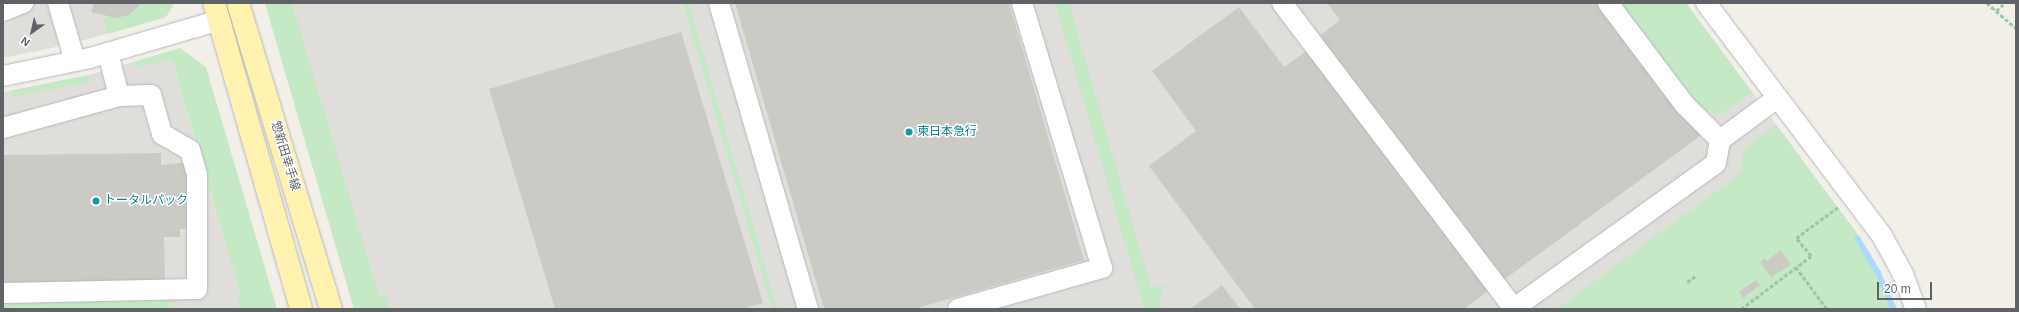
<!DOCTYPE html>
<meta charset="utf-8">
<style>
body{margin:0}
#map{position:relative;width:2019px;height:312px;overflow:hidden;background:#f1efe8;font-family:Arial,"Noto Sans JP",sans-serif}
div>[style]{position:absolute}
.industrial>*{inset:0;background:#e0deda}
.green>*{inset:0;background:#c5e8c5}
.stream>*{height:5.5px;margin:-2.75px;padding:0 2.75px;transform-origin:2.75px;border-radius:2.75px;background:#aadaff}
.building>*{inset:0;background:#cccac5}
.path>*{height:2.5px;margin-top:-1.25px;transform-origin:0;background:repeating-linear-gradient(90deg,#9cc7a9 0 4px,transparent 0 6px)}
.roads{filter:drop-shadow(0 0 1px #b5b8bc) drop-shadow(0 0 1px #b5b8bc)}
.minor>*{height:20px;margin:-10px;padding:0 10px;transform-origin:10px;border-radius:10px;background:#fff}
.major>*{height:22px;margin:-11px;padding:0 11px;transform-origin:11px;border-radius:11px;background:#fff2af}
.dots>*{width:11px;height:11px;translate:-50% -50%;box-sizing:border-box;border:2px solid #fff;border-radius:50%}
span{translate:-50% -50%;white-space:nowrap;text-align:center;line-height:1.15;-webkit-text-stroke:3px #fff;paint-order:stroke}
.culture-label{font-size:12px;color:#0d838f}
.left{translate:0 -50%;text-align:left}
.street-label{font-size:12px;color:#5f6368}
.frame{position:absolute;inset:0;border:4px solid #5f6368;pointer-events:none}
.north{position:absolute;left:12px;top:12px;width:40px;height:40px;-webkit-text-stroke:3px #fff;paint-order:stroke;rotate:214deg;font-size:11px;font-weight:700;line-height:16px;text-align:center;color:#5f6368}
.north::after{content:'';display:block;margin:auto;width:14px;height:18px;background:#5f6368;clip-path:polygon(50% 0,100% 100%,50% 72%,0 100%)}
.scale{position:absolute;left:1877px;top:282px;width:55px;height:18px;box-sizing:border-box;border:2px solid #5f6368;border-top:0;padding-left:5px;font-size:12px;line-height:14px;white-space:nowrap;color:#5f6368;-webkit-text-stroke:3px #fff;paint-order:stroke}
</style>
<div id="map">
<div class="industrial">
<i style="clip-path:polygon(3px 3px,174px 3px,166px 17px,70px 44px,3px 58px)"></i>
<i style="clip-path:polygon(265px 3px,1686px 3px,1802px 159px,1605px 309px,354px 309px)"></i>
<i style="clip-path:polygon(172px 59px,241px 297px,238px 297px,238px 309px,170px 309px,170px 298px,3px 300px,3px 92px,89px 75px,133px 62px,139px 68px)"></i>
</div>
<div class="green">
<i style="clip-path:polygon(142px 3px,174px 3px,166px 17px,108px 34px,103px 17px,123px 17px)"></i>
<i style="clip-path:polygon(265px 3px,292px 3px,379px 296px,386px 295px,390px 309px,354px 309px)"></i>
<i style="clip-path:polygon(683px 3px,689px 3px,777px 309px,772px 309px)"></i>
<i style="clip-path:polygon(1055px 3px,1069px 3px,1151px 288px,1165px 285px,1159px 303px,1161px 309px,1144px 309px)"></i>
<i style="clip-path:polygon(1618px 3px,1686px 3px,1752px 92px,1718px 116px,1689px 100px)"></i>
<i style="clip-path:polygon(180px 48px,206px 67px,277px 309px,238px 309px,238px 297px,241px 297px,172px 59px,139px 68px,133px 62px)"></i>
<i style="clip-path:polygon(88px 75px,87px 83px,12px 97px,11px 91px)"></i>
<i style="clip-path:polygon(1776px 125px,1860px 237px,1855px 241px,1872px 268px,1891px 309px,1557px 309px,1742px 172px,1743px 150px)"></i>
<i style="clip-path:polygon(170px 298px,170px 309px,3px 309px,3px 300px)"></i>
</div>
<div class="stream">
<i style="left:1858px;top:239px;width:39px;rotate:59deg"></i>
<i style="left:1878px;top:272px;width:40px;rotate:66.6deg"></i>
</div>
<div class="building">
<i style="clip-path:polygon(94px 3px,142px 3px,129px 15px,116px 18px,91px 12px)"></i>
<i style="clip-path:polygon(735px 3px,1009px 3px,1084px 260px,914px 309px,824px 309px)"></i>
<i style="clip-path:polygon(1327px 3px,1601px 3px,1700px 136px,1464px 309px,1255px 309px,1149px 166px,1196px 131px,1152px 71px,1239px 7px,1284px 67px,1321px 41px,1318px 37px,1340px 20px)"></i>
<i style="clip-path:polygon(681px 32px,763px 303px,741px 309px,555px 309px,489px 89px)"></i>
<i style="clip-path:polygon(161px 153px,161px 165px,188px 162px,189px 229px,180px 229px,180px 237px,164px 237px,165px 286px,3px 288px,3px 155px)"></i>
<i style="clip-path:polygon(1781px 250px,1791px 265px,1771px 277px,1760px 262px,1764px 258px,1767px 261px)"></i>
<i style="clip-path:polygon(1756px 280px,1760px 285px,1743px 298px,1739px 292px)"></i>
<i style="clip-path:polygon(1222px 285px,1240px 309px,1190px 309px,1207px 297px)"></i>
</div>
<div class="path">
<i style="left:1987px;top:3px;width:38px;rotate:41deg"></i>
<i style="left:1996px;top:11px;width:12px;rotate:-42deg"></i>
<i style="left:1796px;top:267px;width:52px;rotate:53.6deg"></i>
<i style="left:1687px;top:282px;width:11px;rotate:-34deg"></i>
<i style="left:1741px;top:309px;width:88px;rotate:-37.1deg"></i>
<i style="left:1811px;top:256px;width:23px;rotate:-130deg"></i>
<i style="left:1796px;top:238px;width:52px;rotate:-36.4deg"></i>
</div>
<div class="roads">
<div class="minor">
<i style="left:58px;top:3px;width:60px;rotate:73.7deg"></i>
<i style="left:719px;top:3px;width:319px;rotate:73.8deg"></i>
<i style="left:1282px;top:3px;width:384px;rotate:52.8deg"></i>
<i style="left:1608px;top:3px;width:128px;rotate:53deg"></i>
<i style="left:1685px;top:105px;width:49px;rotate:45deg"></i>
<i style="left:1706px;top:3px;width:292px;rotate:52.9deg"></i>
<i style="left:1882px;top:236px;width:43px;rotate:61.1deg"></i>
<i style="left:1903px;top:274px;width:37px;rotate:70deg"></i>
<i style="left:3px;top:11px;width:22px;rotate:-22deg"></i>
<i style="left:108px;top:53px;width:44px;rotate:75.7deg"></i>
<i style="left:3px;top:76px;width:89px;rotate:-11.7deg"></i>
<i style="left:90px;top:58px;width:135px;rotate:-16.3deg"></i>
<i style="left:3px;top:128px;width:120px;rotate:-15.4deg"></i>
<i style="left:119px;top:96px;width:32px;rotate:-2deg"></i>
<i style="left:151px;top:95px;width:41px;rotate:74.2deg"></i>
<i style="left:162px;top:134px;width:32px;rotate:30deg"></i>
<i style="left:190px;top:150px;width:26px;rotate:74deg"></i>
<i style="left:197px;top:175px;width:114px;rotate:90deg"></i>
<i style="left:197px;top:289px;width:194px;rotate:178.8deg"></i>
<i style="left:958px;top:309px;width:150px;rotate:-15.9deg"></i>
<i style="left:1102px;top:268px;width:277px;rotate:-106.8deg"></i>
<i style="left:1513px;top:309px;width:250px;rotate:-35.7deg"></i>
<i style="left:1716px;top:163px;width:23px;rotate:-80deg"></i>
<i style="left:1720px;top:140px;width:71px;rotate:-36.4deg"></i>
</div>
<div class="major">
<i style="left:214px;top:3px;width:318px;rotate:74.1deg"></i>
<i style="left:238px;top:3px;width:320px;rotate:73.1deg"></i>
</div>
</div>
<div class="dots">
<i style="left:909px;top:132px;background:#0f9aa8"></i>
<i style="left:96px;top:201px;background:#0f9aa8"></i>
</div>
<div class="culture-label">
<span class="left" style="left:917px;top:132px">東日本急行</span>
<span class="left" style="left:104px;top:201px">トータルパック</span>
</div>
<div class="street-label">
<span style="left:285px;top:156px;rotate:73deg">惣新田幸手線</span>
</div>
<div class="frame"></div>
<div class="north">N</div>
<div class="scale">20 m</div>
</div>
